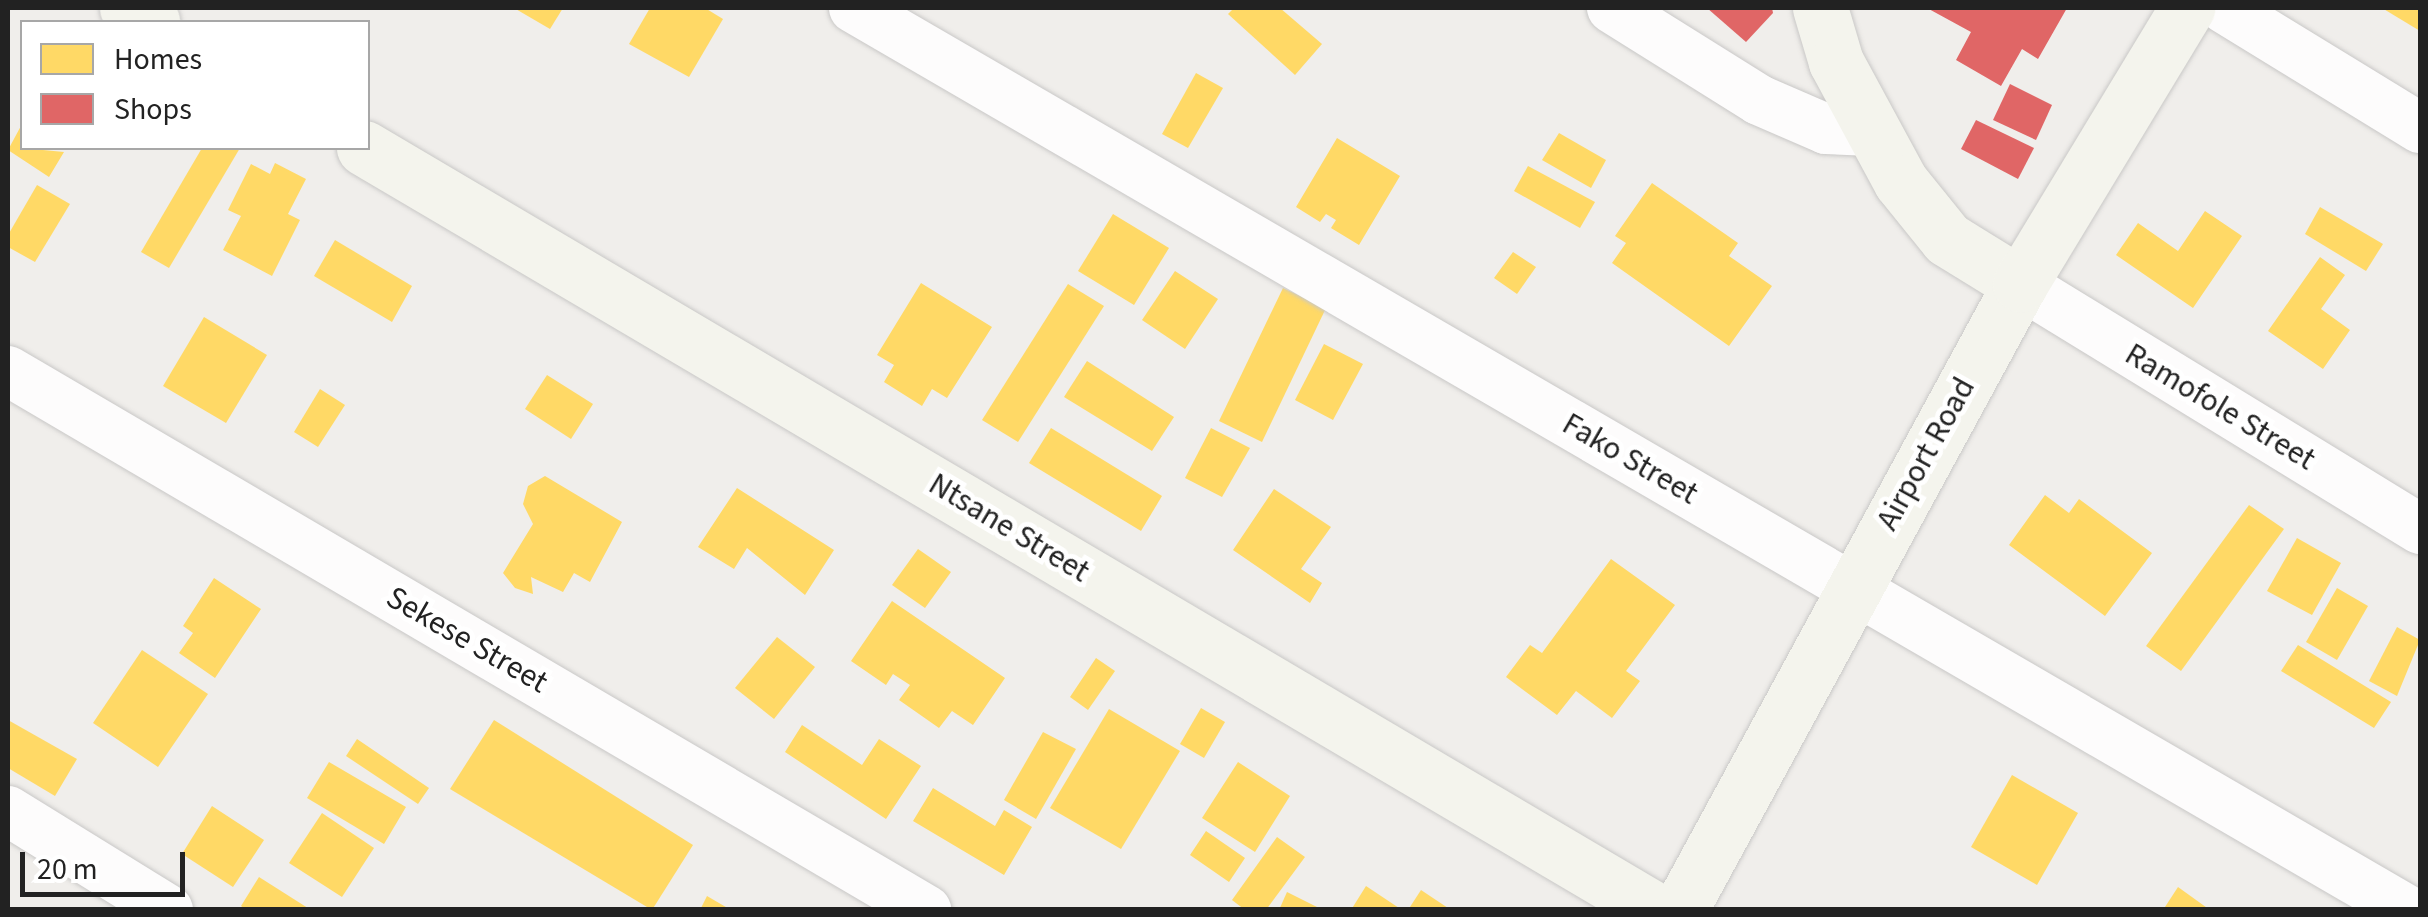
<!DOCTYPE html>
<style>
body{margin:0}
#map{position:relative;width:2428px;height:917px;overflow:hidden;background:#f0eeeb;font-family:"Source Sans 3",sans-serif}
div>[style]{position:absolute}
.homes>*{inset:0;background:#ffd966}
.shops>*{inset:0;background:#e06666}
.roads{filter:drop-shadow(0 0 2px #c9c8c7) drop-shadow(0 0 2px #c9c8c7)}
.street>*{height:50px;margin:-25px;padding:0 25px;transform-origin:25px;border-radius:25px;background:#fdfcfc}
.secondary>*{height:55px;margin:-27.5px;padding:0 27.5px;transform-origin:27.5px;border-radius:27.5px;background:#f4f4ed}
span{translate:-50% -50%;white-space:nowrap;text-align:center;line-height:1.15;-webkit-text-stroke:10px #fff;paint-order:stroke}
.street-label{font-size:32px;color:#222}
.frame{position:absolute;inset:0;border:10px solid #222;pointer-events:none}
.legend{position:absolute;left:20px;top:20px;width:350px;height:130px;box-sizing:border-box;background:#fff;border:2px solid #a7a7a7;margin:0;padding:12px 18px;list-style:none;font-size:30px;color:#222}
.legend li{display:flex;align-items:center;gap:20px;height:50px}
.legend b{width:50px;border:2px solid #a7a7a7}
.scale{position:absolute;left:20px;top:852px;width:165px;height:45px;box-sizing:border-box;border:5px solid #222;border-top:0;padding-left:12px;font-size:30px;line-height:35px;white-space:nowrap;color:#222;-webkit-text-stroke:8px #fff;paint-order:stroke}
</style>
<div id="map">
<div class="homes">
<i style="clip-path:polygon(514px 8px,563px 8px,550px 29px)"></i>
<i style="clip-path:polygon(650px 8px,705px 8px,723px 19px,689px 77px,629px 44px)"></i>
<i style="clip-path:polygon(1234px 8px,1280px 8px,1322px 44px,1295px 75px,1228px 14px)"></i>
<i style="clip-path:polygon(2382px 8px,2420px 8px,2420px 31px)"></i>
<i style="clip-path:polygon(1196px 73px,1223px 88px,1188px 148px,1162px 134px)"></i>
<i style="clip-path:polygon(22px 124px,22px 148px,64px 152px,49px 177px,8px 150px)"></i>
<i style="clip-path:polygon(1559px 133px,1606px 160px,1591px 188px,1542px 160px)"></i>
<i style="clip-path:polygon(1337px 138px,1400px 176px,1359px 245px,1331px 228px,1336px 220px,1326px 214px,1320px 222px,1296px 207px)"></i>
<i style="clip-path:polygon(202px 148px,240px 148px,169px 268px,141px 252px)"></i>
<i style="clip-path:polygon(275px 163px,306px 179px,288px 214px,300px 220px,272px 276px,223px 250px,241px 216px,228px 210px,251px 164px,270px 174px)"></i>
<i style="clip-path:polygon(1528px 166px,1595px 202px,1580px 228px,1514px 191px)"></i>
<i style="clip-path:polygon(1652px 183px,1738px 243px,1729px 256px,1772px 286px,1729px 346px,1612px 263px,1626px 243px,1615px 236px)"></i>
<i style="clip-path:polygon(37px 185px,70px 204px,35px 262px,8px 247px,8px 235px)"></i>
<i style="clip-path:polygon(2320px 207px,2383px 244px,2366px 271px,2305px 234px)"></i>
<i style="clip-path:polygon(2205px 211px,2242px 236px,2193px 308px,2116px 255px,2138px 223px,2178px 251px)"></i>
<i style="clip-path:polygon(1113px 214px,1169px 248px,1134px 305px,1078px 271px)"></i>
<i style="clip-path:polygon(335px 240px,412px 286px,392px 322px,314px 276px)"></i>
<i style="clip-path:polygon(1513px 252px,1536px 267px,1517px 294px,1494px 278px)"></i>
<i style="clip-path:polygon(2320px 257px,2345px 275px,2321px 309px,2350px 330px,2323px 369px,2268px 331px)"></i>
<i style="clip-path:polygon(1175px 271px,1218px 299px,1185px 349px,1142px 320px)"></i>
<i style="clip-path:polygon(921px 283px,992px 327px,947px 398px,932px 389px,922px 406px,884px 382px,894px 365px,877px 355px)"></i>
<i style="clip-path:polygon(1068px 284px,1104px 306px,1018px 442px,982px 420px)"></i>
<i style="clip-path:polygon(1283px 288px,1326px 308px,1262px 442px,1219px 421px)"></i>
<i style="clip-path:polygon(204px 317px,267px 355px,226px 423px,163px 386px)"></i>
<i style="clip-path:polygon(1324px 344px,1363px 364px,1333px 420px,1295px 400px)"></i>
<i style="clip-path:polygon(1087px 361px,1174px 417px,1152px 451px,1064px 397px)"></i>
<i style="clip-path:polygon(547px 375px,593px 404px,571px 439px,525px 409px)"></i>
<i style="clip-path:polygon(320px 389px,345px 405px,318px 447px,294px 432px)"></i>
<i style="clip-path:polygon(1051px 428px,1162px 496px,1141px 531px,1029px 463px)"></i>
<i style="clip-path:polygon(1211px 428px,1250px 448px,1222px 497px,1185px 478px)"></i>
<i style="clip-path:polygon(545px 476px,622px 522px,590px 582px,574px 573px,563px 592px,531px 577px,533px 594px,515px 588px,503px 573px,533px 524px,523px 504px,528px 486px)"></i>
<i style="clip-path:polygon(737px 488px,834px 550px,805px 595px,747px 548px,734px 569px,698px 547px)"></i>
<i style="clip-path:polygon(1274px 489px,1331px 527px,1301px 569px,1322px 583px,1310px 603px,1233px 550px)"></i>
<i style="clip-path:polygon(2045px 495px,2069px 513px,2079px 499px,2152px 553px,2105px 616px,2009px 545px)"></i>
<i style="clip-path:polygon(2249px 505px,2284px 529px,2181px 671px,2146px 646px)"></i>
<i style="clip-path:polygon(2297px 538px,2341px 563px,2312px 615px,2267px 591px)"></i>
<i style="clip-path:polygon(918px 549px,951px 572px,925px 608px,892px 585px)"></i>
<i style="clip-path:polygon(1611px 559px,1675px 605px,1626px 671px,1640px 681px,1612px 718px,1576px 691px,1557px 715px,1506px 677px,1530px 645px,1542px 653px)"></i>
<i style="clip-path:polygon(214px 578px,261px 609px,215px 678px,179px 653px,193px 633px,183px 626px)"></i>
<i style="clip-path:polygon(2337px 588px,2368px 606px,2337px 660px,2306px 642px)"></i>
<i style="clip-path:polygon(892px 601px,1005px 678px,973px 725px,952px 711px,939px 728px,899px 700px,910px 685px,893px 674px,886px 685px,851px 661px)"></i>
<i style="clip-path:polygon(2397px 627px,2420px 640px,2397px 696px,2369px 681px)"></i>
<i style="clip-path:polygon(777px 637px,815px 667px,774px 719px,735px 688px)"></i>
<i style="clip-path:polygon(2298px 645px,2391px 702px,2374px 728px,2281px 671px)"></i>
<i style="clip-path:polygon(142px 650px,208px 694px,158px 767px,93px 723px)"></i>
<i style="clip-path:polygon(1096px 658px,1115px 671px,1088px 710px,1070px 697px)"></i>
<i style="clip-path:polygon(1201px 708px,1225px 722px,1204px 758px,1180px 744px)"></i>
<i style="clip-path:polygon(1109px 709px,1180px 751px,1121px 849px,1050px 808px)"></i>
<i style="clip-path:polygon(8px 720px,77px 759px,55px 796px,8px 768px)"></i>
<i style="clip-path:polygon(494px 720px,693px 845px,652px 910px,450px 789px)"></i>
<i style="clip-path:polygon(802px 725px,862px 765px,879px 739px,921px 766px,886px 819px,785px 752px)"></i>
<i style="clip-path:polygon(1043px 732px,1076px 749px,1036px 819px,1004px 800px)"></i>
<i style="clip-path:polygon(357px 739px,429px 788px,418px 804px,346px 756px)"></i>
<i style="clip-path:polygon(329px 762px,406px 807px,384px 844px,307px 798px)"></i>
<i style="clip-path:polygon(1238px 762px,1290px 796px,1255px 852px,1202px 818px)"></i>
<i style="clip-path:polygon(2012px 775px,2078px 813px,2037px 885px,1971px 847px)"></i>
<i style="clip-path:polygon(933px 788px,995px 826px,1004px 810px,1032px 827px,1004px 875px,913px 821px)"></i>
<i style="clip-path:polygon(212px 806px,264px 840px,233px 887px,182px 854px)"></i>
<i style="clip-path:polygon(322px 813px,374px 848px,342px 897px,289px 863px)"></i>
<i style="clip-path:polygon(1206px 831px,1245px 858px,1229px 882px,1190px 855px)"></i>
<i style="clip-path:polygon(1277px 837px,1305px 857px,1266px 910px,1245px 910px,1232px 900px)"></i>
<i style="clip-path:polygon(259px 877px,311px 910px,246px 910px,241px 906px)"></i>
<i style="clip-path:polygon(1366px 886px,1402px 910px,1351px 910px)"></i>
<i style="clip-path:polygon(2178px 887px,2210px 910px,2163px 910px)"></i>
<i style="clip-path:polygon(1421px 890px,1451px 910px,1408px 910px)"></i>
<i style="clip-path:polygon(1287px 892px,1323px 910px,1279px 910px)"></i>
<i style="clip-path:polygon(707px 896px,731px 910px,700px 910px)"></i>
</div>
<div class="shops">
<i style="clip-path:polygon(1707px 8px,1772px 8px,1773px 13px,1746px 42px)"></i>
<i style="clip-path:polygon(1927px 8px,2067px 8px,2038px 59px,2022px 49px,2001px 86px,1956px 60px,1971px 32px)"></i>
<i style="clip-path:polygon(2010px 84px,2052px 105px,2036px 140px,1993px 120px)"></i>
<i style="clip-path:polygon(1976px 120px,2034px 148px,2018px 179px,1961px 149px)"></i>
</div>
<div class="roads">
<div class="street">
<i style="left:854px;top:8px;width:1796px;rotate:30.15deg"></i>
<i style="left:1612px;top:8px;width:173px;rotate:32deg"></i>
<i style="left:1759px;top:100px;width:73px;rotate:23.4deg"></i>
<i style="left:1826px;top:129px;width:46px;rotate:2.5deg"></i>
<i style="left:2224px;top:8px;width:230px;rotate:31.5deg"></i>
<i style="left:2020px;top:284px;width:469px;rotate:31.5deg"></i>
<i style="left:8px;top:371px;width:1065px;rotate:30.42deg"></i>
<i style="left:8px;top:811px;width:188px;rotate:31.7deg"></i>
</div>
<div class="secondary">
<i style="left:127px;top:8px;width:29px;rotate:29deg"></i>
<i style="left:1820px;top:8px;width:56px;rotate:73.5deg"></i>
<i style="left:1836px;top:62px;width:136px;rotate:61.6deg"></i>
<i style="left:1901px;top:182px;width:73px;rotate:51.1deg"></i>
<i style="left:1947px;top:239px;width:86px;rotate:31.7deg"></i>
<i style="left:364px;top:148px;width:1499px;rotate:30.55deg"></i>
<i style="left:1680px;top:910px;width:712px;rotate:-61.49deg"></i>
<i style="left:2020px;top:284px;width:323px;rotate:-58.8deg"></i>
</div>
</div>
<div class="street-label">
<span style="left:2220px;top:407px;rotate:31deg">Ramofole Street</span>
<span style="left:1926px;top:454px;rotate:-61deg">Airport Road</span>
<span style="left:1630px;top:459px;rotate:30deg">Fako Street</span>
<span style="left:1009px;top:528px;rotate:31deg">Ntsane Street</span>
<span style="left:467px;top:640px;rotate:30deg">Sekese Street</span>
</div>
<div class="frame"></div>
<ul class="legend">
<li><b style="height:28px;background:#ffd966"></b>Homes</li>
<li><b style="height:28px;background:#e06666"></b>Shops</li>
</ul>
<div class="scale">20 m</div>
</div>
